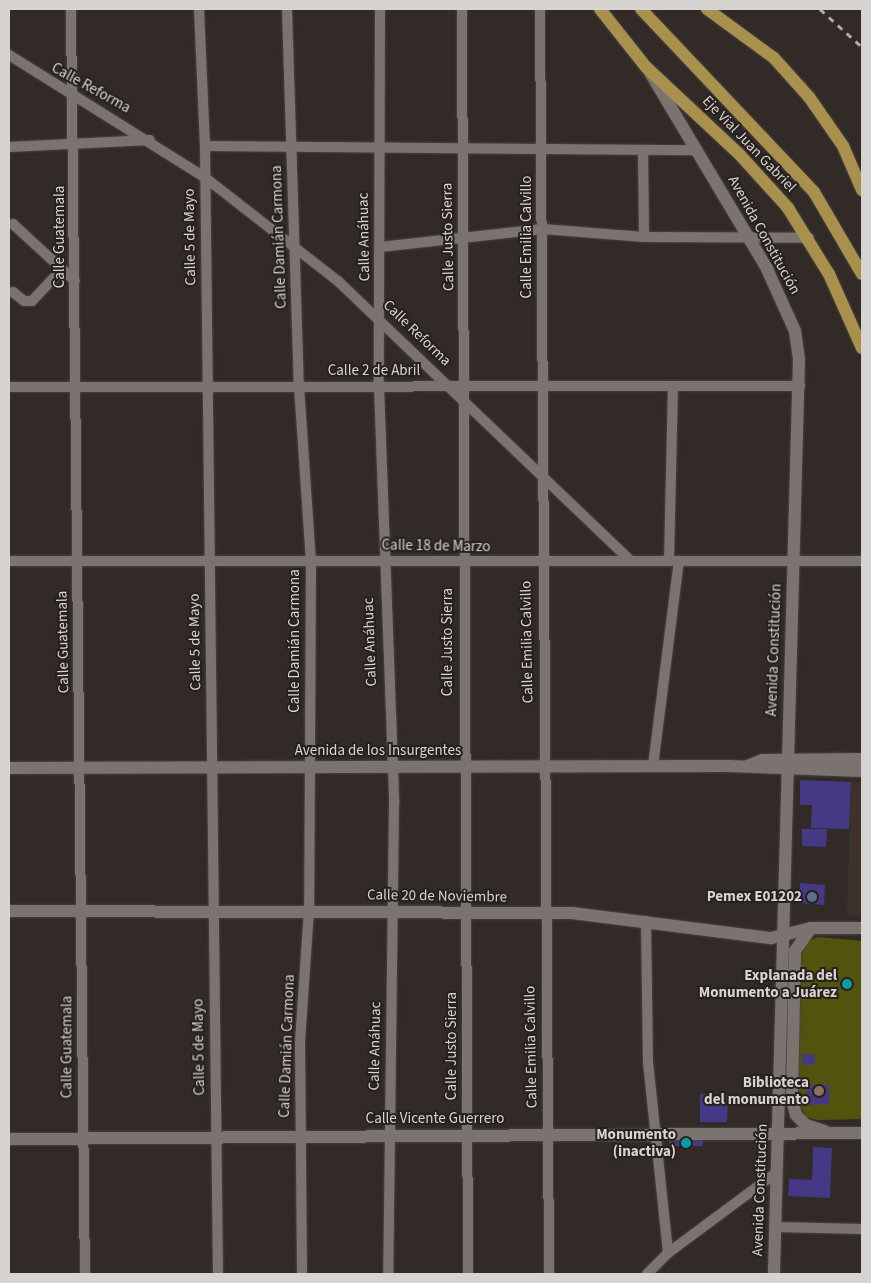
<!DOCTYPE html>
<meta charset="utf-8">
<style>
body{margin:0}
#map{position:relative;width:871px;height:1283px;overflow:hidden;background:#312a27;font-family:"Source Sans 3",sans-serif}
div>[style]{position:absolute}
.built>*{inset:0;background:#3f322c}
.green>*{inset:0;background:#52540e}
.building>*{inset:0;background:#453985}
.roads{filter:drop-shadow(0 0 1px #4a4542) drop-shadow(0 0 1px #4a4542)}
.street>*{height:10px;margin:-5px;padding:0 5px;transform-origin:5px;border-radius:5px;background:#7b7370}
.secondary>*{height:12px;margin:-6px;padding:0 6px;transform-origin:6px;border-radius:6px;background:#7b7370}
.primary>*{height:12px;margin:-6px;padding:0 6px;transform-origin:6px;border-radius:6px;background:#a9904d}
.rail>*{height:3px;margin-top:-1.5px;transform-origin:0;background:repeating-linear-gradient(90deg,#b2adab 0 6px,transparent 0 12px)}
.dots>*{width:14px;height:14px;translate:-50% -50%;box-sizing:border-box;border:2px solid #27211e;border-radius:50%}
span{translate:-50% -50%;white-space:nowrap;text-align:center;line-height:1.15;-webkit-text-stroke:4px #27211e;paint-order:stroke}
.street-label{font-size:15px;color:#d7d3d1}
.poi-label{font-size:15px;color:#d7d3d1;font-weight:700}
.right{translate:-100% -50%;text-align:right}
.frame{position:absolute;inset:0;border:10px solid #d7d3d1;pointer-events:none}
</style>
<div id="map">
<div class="built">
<i style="clip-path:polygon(851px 782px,862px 782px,862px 917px,847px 915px)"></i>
</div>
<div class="green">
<i style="clip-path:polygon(818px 937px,862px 941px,862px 1119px,817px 1120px,807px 1117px,797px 1101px,800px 958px,808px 941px)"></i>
</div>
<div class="building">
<i style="clip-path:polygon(800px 780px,851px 782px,849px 829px,811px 828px,812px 805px,800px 805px)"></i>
<i style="clip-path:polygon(802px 829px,827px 829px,826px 847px,802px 846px)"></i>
<i style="clip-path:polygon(800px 883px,825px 885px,824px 905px,799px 903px)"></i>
<i style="clip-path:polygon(802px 1054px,814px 1054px,815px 1064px,803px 1065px)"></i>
<i style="clip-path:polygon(829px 1084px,829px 1104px,805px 1105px,808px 1085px)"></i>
<i style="clip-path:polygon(700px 1094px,728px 1095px,727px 1122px,700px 1122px)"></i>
<i style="clip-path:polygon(669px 1140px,703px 1140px,703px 1146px,669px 1146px)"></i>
<i style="clip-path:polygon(813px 1147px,832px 1148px,830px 1198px,788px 1196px,789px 1179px,812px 1180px)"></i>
</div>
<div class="roads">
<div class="street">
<i style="left:71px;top:9px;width:1265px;rotate:89.37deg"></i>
<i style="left:199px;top:9px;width:137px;rotate:87.5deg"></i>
<i style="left:205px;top:146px;width:1128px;rotate:89.34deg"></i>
<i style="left:287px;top:9px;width:377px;rotate:88.2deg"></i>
<i style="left:299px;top:386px;width:174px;rotate:86.1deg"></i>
<i style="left:311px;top:560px;width:350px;rotate:90.3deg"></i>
<i style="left:309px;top:910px;width:132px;rotate:93.9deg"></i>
<i style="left:300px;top:1042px;width:232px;rotate:89.5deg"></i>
<i style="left:380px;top:9px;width:377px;rotate:90.2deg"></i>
<i style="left:379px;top:386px;width:418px;rotate:87.9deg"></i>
<i style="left:394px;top:804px;width:470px;rotate:90.7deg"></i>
<i style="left:462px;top:9px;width:1265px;rotate:89.73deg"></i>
<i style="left:540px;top:9px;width:1265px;rotate:89.59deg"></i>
<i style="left:9px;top:55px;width:229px;rotate:32deg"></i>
<i style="left:203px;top:176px;width:171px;rotate:37.9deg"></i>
<i style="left:338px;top:281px;width:405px;rotate:43.7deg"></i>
<i style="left:205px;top:146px;width:491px;rotate:0.5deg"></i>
<i style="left:9px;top:147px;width:141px;rotate:-2.8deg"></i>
<i style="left:643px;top:150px;width:87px;rotate:89.3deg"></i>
<i style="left:13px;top:224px;width:84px;rotate:42.6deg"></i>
<i style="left:380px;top:247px;width:164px;rotate:-6.3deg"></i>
<i style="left:543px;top:229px;width:101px;rotate:4.5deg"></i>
<i style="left:644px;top:237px;width:165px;rotate:0.3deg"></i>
<i style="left:13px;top:292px;width:14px;rotate:39deg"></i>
<i style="left:24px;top:301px;width:8px"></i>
<i style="left:32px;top:301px;width:44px;rotate:-46.8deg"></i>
<i style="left:9px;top:387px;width:791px;rotate:-0.07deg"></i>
<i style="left:9px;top:561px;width:853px"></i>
<i style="left:669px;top:561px;width:175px;rotate:-88.7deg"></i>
<i style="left:653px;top:766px;width:207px;rotate:-82.8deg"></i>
<i style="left:646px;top:921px;width:141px;rotate:89.2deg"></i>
<i style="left:648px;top:1062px;width:192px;rotate:84deg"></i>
<i style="left:775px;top:1227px;width:87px;rotate:1.3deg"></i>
<i style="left:647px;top:1274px;width:30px;rotate:-45deg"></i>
<i style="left:668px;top:1253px;width:136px;rotate:-36.6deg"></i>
</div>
<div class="secondary">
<i style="left:648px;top:69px;width:233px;rotate:59.2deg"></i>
<i style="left:767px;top:269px;width:68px;rotate:65.7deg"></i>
<i style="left:795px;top:331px;width:28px;rotate:82deg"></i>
<i style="left:799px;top:359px;width:915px;rotate:91.57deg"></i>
<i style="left:747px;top:766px;width:17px;rotate:-21deg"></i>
<i style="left:763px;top:760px;width:99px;rotate:-0.6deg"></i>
<i style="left:9px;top:768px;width:719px;rotate:-0.16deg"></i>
<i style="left:728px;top:766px;width:134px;rotate:2.1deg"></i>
<i style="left:9px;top:911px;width:563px;rotate:0.2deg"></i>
<i style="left:572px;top:913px;width:201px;rotate:7.2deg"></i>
<i style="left:771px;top:938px;width:41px;rotate:-14deg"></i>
<i style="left:811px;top:928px;width:51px"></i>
<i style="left:811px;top:928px;width:28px;rotate:125deg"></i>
<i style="left:795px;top:951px;width:148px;rotate:91.2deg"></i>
<i style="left:792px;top:1099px;width:16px;rotate:76deg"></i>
<i style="left:796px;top:1115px;width:14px;rotate:45deg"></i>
<i style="left:806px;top:1125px;width:20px;rotate:18deg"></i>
<i style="left:9px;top:1139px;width:853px;rotate:-0.4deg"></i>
</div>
<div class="primary">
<i style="left:600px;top:9px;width:74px;rotate:51.6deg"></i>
<i style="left:646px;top:67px;width:129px;rotate:43.1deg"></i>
<i style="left:740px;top:155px;width:72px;rotate:47.8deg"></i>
<i style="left:788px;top:208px;width:78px;rotate:58.2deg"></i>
<i style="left:829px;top:274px;width:81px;rotate:66deg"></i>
<i style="left:641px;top:9px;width:252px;rotate:46.6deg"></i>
<i style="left:814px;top:192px;width:95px;rotate:59.7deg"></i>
<i style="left:707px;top:9px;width:83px;rotate:36.2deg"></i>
<i style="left:774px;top:58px;width:52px;rotate:48.1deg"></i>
<i style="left:809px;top:97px;width:60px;rotate:55.2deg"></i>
<i style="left:843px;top:146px;width:48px;rotate:66.6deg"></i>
</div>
</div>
<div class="rail">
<i style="left:820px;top:9px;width:57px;rotate:42.1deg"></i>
</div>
<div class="dots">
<i style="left:812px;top:897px;background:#5c6f8a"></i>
<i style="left:847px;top:984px;background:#0f9aa8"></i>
<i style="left:819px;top:1091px;background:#8d6e63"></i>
<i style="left:686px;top:1143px;background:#0f9aa8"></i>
</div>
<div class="street-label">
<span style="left:91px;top:88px;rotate:29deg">Calle Reforma</span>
<span style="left:749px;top:144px;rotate:46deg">Eje Vial Juan Gabriel</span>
<span style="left:764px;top:235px;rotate:61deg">Avenida Constitución</span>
<span style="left:60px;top:237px;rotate:-90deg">Calle Guatemala</span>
<span style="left:190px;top:237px;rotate:-91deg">Calle 5 de Mayo</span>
<span style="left:279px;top:237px;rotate:-92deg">Calle Damián Carmona</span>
<span style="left:364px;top:237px;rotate:-91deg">Calle Anáhuac</span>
<span style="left:448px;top:237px;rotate:-91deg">Calle Justo Sierra</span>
<span style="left:527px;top:237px;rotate:-90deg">Calle Emilia Calvillo</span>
<span style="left:417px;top:333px;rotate:44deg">Calle Reforma</span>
<span style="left:374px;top:371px">Calle 2 de Abril</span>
<span style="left:436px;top:546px;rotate:1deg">Calle 18 de Marzo</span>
<span style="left:295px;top:641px;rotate:-90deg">Calle Damián Carmona</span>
<span style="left:63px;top:642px;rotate:-91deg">Calle Guatemala</span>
<span style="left:195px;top:642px;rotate:-91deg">Calle 5 de Mayo</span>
<span style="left:370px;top:642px;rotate:-92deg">Calle Anáhuac</span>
<span style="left:448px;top:642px;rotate:-90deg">Calle Justo Sierra</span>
<span style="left:527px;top:642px;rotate:-91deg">Calle Emilia Calvillo</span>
<span style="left:774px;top:650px;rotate:-88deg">Avenida Constitución</span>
<span style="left:378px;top:751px">Avenida de los Insurgentes</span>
<span style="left:437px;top:896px;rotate:1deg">Calle 20 de Noviembre</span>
<span style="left:287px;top:1046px;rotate:-88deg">Calle Damián Carmona</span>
<span style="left:375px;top:1046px;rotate:-89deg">Calle Anáhuac</span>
<span style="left:452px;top:1046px;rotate:-90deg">Calle Justo Sierra</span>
<span style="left:67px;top:1047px;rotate:-90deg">Calle Guatemala</span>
<span style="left:199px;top:1047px;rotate:-91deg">Calle 5 de Mayo</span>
<span style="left:531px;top:1047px;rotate:-91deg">Calle Emilia Calvillo</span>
<span style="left:435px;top:1119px">Calle Vicente Guerrero</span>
<span style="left:760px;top:1190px;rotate:-88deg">Avenida Constitución</span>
</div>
<div class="poi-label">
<span class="right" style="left:802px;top:897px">Pemex E01202</span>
<span class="right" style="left:837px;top:984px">Explanada del<br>Monumento a Juárez</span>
<span class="right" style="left:809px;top:1091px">Biblioteca<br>del monumento</span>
<span class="right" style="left:676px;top:1143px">Monumento<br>(inactiva)</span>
</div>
<div class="frame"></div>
</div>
